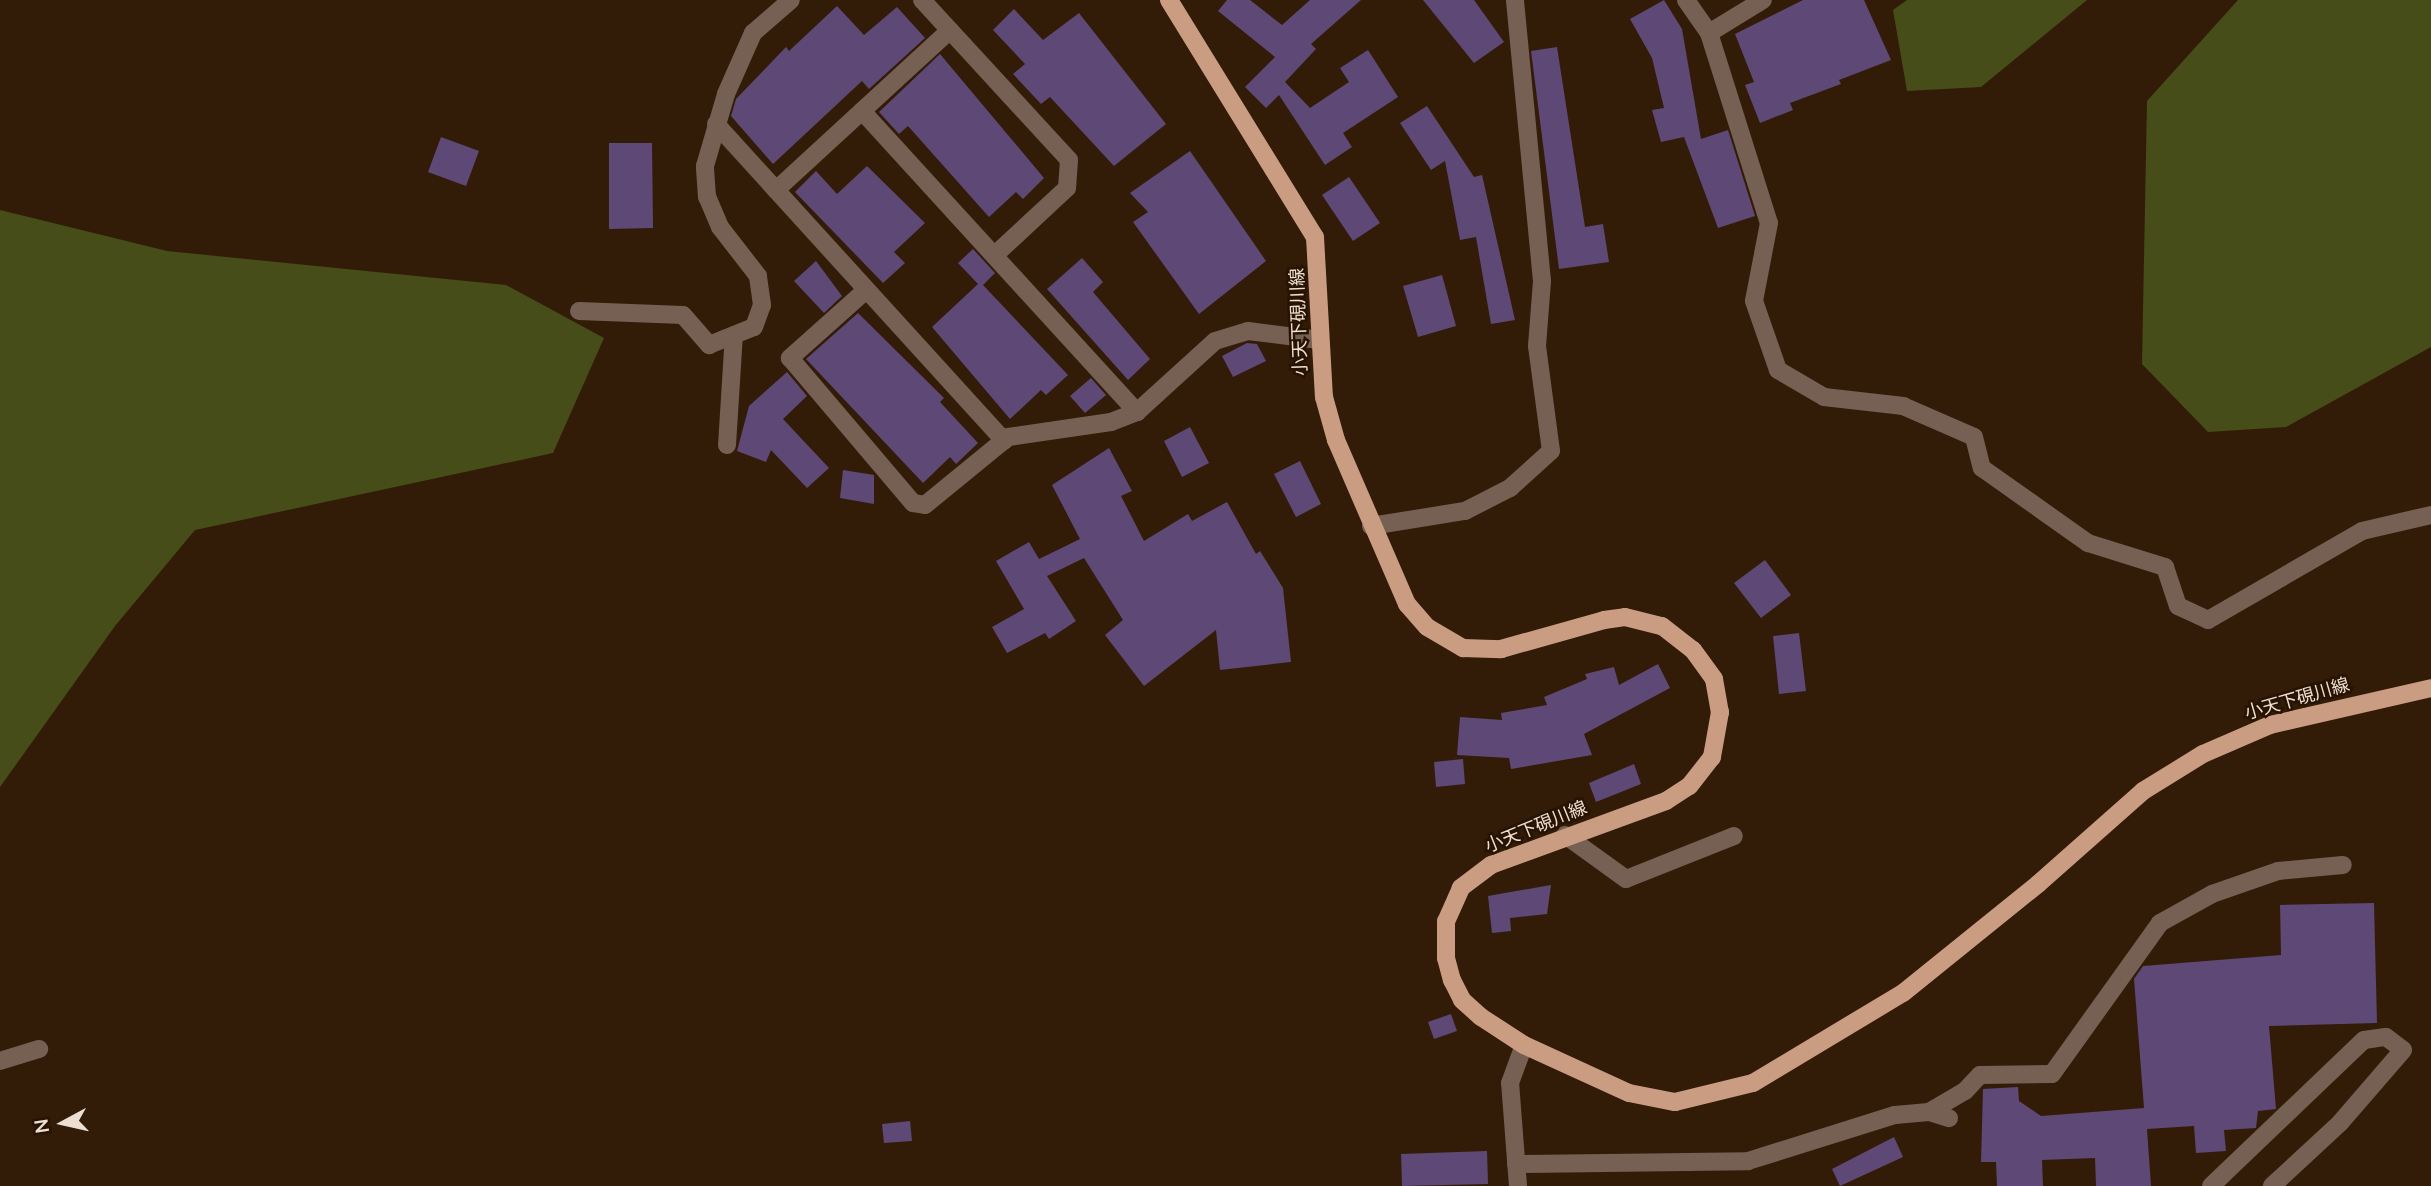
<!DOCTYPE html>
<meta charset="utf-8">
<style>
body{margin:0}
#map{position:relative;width:2431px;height:1186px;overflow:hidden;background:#321c08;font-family:"Nunito Sans","Noto Sans JP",sans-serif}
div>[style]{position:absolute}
.green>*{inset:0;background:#464d18}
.building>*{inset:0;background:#5e4875}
.minor>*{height:18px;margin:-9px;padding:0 9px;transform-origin:9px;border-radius:9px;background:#756053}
.major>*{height:18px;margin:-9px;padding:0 9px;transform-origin:9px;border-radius:9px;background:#ca9d83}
span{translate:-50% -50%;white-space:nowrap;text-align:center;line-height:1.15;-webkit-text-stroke:5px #281301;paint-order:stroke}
.street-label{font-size:18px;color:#edded2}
.north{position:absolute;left:28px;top:1088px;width:70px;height:70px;-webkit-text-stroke:5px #281301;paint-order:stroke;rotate:262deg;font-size:19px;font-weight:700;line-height:28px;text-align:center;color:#edded2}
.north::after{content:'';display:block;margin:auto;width:24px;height:32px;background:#edded2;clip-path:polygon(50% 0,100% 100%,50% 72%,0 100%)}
</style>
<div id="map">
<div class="green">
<i style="clip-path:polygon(1907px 0,2087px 0,1981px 87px,1907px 91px,1893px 10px)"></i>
<i style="clip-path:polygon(2238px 0,2431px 0,2431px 347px,2286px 427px,2208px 432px,2142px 364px,2147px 101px)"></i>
<i style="clip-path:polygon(0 210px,167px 251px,506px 285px,604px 338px,553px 453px,195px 530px,115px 626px,0 787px)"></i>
</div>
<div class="building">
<i style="clip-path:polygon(1227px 0,1250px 0,1282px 25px,1310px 0,1361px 0,1311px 44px,1316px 49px,1285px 82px,1310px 108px,1349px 82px,1340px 68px,1368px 50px,1398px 97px,1343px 133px,1352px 147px,1325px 165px,1279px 95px,1266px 108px,1245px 87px,1275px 57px,1218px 11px)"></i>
<i style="clip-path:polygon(1423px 0,1474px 0,1504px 42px,1474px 63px)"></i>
<i style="clip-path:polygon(1664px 0,1682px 29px,1701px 139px,1728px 130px,1755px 216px,1718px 228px,1684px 137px,1661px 142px,1652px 110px,1664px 108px,1652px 58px,1630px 19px)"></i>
<i style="clip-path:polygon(1803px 0,1864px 0,1891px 60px,1839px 80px,1841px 84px,1790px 103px,1793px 110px,1760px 123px,1745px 85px,1754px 82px,1735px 34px)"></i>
<i style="clip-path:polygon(837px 6px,864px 35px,897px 7px,925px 38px,869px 89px,862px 81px,773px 164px,731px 116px,736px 99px,786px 47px,789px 51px)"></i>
<i style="clip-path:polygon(1014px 9px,1043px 40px,1079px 13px,1166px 124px,1114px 166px,1050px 97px,1041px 104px,1013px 74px,1025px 64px,993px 30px)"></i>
<i style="clip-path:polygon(1557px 47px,1585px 227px,1603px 224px,1609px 262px,1559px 269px,1531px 51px)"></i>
<i style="clip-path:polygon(940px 54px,1044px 178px,1023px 199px,1016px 192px,989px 217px,908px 126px,899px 134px,879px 112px)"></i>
<i style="clip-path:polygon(1427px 106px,1474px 177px,1482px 175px,1515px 320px,1491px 324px,1476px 237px,1460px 240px,1445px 161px,1431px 170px,1400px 123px)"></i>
<i style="clip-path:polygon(441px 137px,479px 151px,466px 186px,428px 172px)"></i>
<i style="clip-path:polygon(609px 143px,652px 143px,653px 228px,609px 229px)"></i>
<i style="clip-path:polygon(1190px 151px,1266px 261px,1199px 314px,1133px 222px,1148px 212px,1130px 193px)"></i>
<i style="clip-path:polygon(867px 166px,925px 223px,894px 252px,905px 263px,883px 283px,795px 192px,816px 171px,837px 194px)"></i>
<i style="clip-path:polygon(1349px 177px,1380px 223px,1353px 241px,1322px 195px)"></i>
<i style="clip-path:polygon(973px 249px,995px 273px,983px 285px,1068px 375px,1046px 395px,1041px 390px,1010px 419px,932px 327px,978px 284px,958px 263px)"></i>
<i style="clip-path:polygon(1082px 258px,1103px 282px,1093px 292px,1150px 359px,1128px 380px,1047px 289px)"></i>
<i style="clip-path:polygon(816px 261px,842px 296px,824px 313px,794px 281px)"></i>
<i style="clip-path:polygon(1442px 275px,1456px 326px,1418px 337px,1403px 286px)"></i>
<i style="clip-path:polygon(858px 313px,944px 398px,940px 402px,978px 443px,956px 464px,950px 457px,923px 483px,806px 359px)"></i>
<i style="clip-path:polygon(1247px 343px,1257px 344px,1266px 361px,1233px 377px,1222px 356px)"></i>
<i style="clip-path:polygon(787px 372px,807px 396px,783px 419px,829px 468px,807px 488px,771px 450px,766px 462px,737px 451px,749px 406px)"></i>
<i style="clip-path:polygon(1091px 378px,1106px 395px,1085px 413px,1070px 396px)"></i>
<i style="clip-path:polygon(1190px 427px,1209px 463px,1182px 477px,1164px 441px)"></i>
<i style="clip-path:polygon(1109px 448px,1132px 491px,1121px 496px,1144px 541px,1188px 514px,1192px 521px,1227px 502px,1256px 554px,1260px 551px,1283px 588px,1291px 662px,1220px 670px,1216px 630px,1144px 686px,1105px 635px,1123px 620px,1084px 558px,1047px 576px,1076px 621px,1049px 639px,1045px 633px,1007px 653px,992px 627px,1024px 609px,996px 561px,1029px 542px,1039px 559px,1080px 539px,1052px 485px)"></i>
<i style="clip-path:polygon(1300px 461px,1321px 504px,1296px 517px,1274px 474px)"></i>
<i style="clip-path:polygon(843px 470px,874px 475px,874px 504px,840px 498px)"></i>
<i style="clip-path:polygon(1765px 560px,1791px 595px,1761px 618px,1734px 583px)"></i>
<i style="clip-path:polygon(1799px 633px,1806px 691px,1779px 694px,1773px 636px)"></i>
<i style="clip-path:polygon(1658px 664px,1670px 688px,1584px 734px,1592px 755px,1511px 769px,1509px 758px,1457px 755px,1460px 717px,1502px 720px,1501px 713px,1547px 705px,1544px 697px,1587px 679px,1585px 674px,1614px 667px,1619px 685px)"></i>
<i style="clip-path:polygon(1463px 759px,1465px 784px,1436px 787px,1434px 762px)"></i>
<i style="clip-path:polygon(1634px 764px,1641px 784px,1596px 802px,1589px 783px)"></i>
<i style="clip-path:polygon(1551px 885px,1547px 914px,1510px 918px,1511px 931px,1492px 933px,1488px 896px)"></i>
<i style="clip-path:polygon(2374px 903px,2377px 1023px,2269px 1026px,2276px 1109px,2258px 1111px,2256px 1128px,2224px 1130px,2226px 1151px,2196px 1153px,2194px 1126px,2147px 1129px,2151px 1186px,2096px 1186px,2095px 1158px,2042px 1160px,2043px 1186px,1997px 1186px,1996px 1162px,1981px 1162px,1983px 1089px,2018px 1087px,2019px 1101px,2041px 1116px,2144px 1108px,2134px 979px,2143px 966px,2281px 955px,2280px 905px)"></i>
<i style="clip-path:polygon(1451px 1014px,1457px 1031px,1434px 1039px,1428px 1022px)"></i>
<i style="clip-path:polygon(910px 1121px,912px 1141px,884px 1143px,882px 1124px)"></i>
<i style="clip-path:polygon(1894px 1137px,1903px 1157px,1840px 1186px,1832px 1169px)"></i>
<i style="clip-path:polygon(1487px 1151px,1488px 1184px,1402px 1186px,1401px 1154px)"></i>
</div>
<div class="minor">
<i style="left:922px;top:0;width:217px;rotate:47.4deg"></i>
<i style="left:1069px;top:160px;width:28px;rotate:94deg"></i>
<i style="left:1067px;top:188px;width:98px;rotate:137.1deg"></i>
<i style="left:1686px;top:0;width:40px;rotate:55.1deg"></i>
<i style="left:1709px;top:33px;width:199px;rotate:72.5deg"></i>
<i style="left:1769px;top:223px;width:79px;rotate:100.9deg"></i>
<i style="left:1754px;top:301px;width:73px;rotate:70.8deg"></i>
<i style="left:1778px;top:370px;width:53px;rotate:30.4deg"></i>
<i style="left:1824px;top:397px;width:80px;rotate:6.5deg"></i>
<i style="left:1903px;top:406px;width:77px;rotate:23.6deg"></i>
<i style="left:1974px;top:437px;width:32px;rotate:76deg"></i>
<i style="left:1982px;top:468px;width:130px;rotate:35.3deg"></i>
<i style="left:2088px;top:543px;width:81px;rotate:17.3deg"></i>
<i style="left:2165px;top:567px;width:41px;rotate:71.6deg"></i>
<i style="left:2178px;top:606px;width:33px;rotate:25deg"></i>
<i style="left:2208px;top:620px;width:178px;rotate:-30deg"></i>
<i style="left:2362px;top:531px;width:71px;rotate:-13.1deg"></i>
<i style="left:1709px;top:33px;width:63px;rotate:-31.4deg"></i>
<i style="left:862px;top:111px;width:408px;rotate:47.6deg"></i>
<i style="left:716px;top:124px;width:89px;rotate:47.7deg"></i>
<i style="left:776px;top:190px;width:236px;rotate:-42.6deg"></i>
<i style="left:776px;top:190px;width:339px;rotate:47.7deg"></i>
<i style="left:865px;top:291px;width:101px;rotate:138.2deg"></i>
<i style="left:790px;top:358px;width:190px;rotate:49.7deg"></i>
<i style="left:913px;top:503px;width:12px;rotate:9deg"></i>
<i style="left:925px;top:505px;width:107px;rotate:-39.3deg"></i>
<i style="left:1008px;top:437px;width:104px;rotate:-8.3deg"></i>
<i style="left:1111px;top:422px;width:28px;rotate:-21deg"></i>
<i style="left:1137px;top:412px;width:105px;rotate:-42.3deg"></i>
<i style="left:1215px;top:341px;width:34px;rotate:-17deg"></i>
<i style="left:1248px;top:331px;width:72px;rotate:7.2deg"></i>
<i style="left:579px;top:311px;width:104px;rotate:2.2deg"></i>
<i style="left:683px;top:315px;width:40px;rotate:49deg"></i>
<i style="left:709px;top:345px;width:48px;rotate:-21.8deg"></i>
<i style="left:754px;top:327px;width:23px;rotate:-70deg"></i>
<i style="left:762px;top:305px;width:29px;rotate:-98deg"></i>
<i style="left:758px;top:276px;width:62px;rotate:-127.8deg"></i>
<i style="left:720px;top:227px;width:33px;rotate:-113deg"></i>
<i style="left:707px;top:197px;width:31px;rotate:-94deg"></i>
<i style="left:705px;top:166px;width:75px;rotate:-73.7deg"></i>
<i style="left:726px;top:94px;width:67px;rotate:-66.1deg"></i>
<i style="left:753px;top:33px;width:50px;rotate:-41deg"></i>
<i style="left:727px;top:445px;width:110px;rotate:-86.4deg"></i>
<i style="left:1371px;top:526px;width:95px;rotate:-9.1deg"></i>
<i style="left:1465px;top:511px;width:51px;rotate:-27.1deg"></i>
<i style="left:1510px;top:488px;width:55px;rotate:-42.1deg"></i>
<i style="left:1551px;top:451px;width:106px;rotate:-97.6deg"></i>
<i style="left:1537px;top:346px;width:65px;rotate:-85.6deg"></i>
<i style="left:1542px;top:281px;width:282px;rotate:-95.5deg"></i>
<i style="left:1565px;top:835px;width:75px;rotate:35.8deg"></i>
<i style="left:1626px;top:879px;width:116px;rotate:-21.7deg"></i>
<i style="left:0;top:1061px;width:41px;rotate:-17.1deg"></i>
<i style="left:1929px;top:1112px;width:42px;rotate:-30.3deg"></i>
<i style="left:1965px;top:1091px;width:22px;rotate:-47deg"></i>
<i style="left:1980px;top:1075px;width:72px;rotate:-0.8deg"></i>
<i style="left:2052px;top:1074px;width:186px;rotate:-54.4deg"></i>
<i style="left:2160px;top:923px;width:60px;rotate:-29.1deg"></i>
<i style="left:2212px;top:894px;width:70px;rotate:-19.2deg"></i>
<i style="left:2278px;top:871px;width:65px;rotate:-5.3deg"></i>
<i style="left:1516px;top:1164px;width:232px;rotate:-0.7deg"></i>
<i style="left:1748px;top:1161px;width:154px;rotate:-17.4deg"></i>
<i style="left:1895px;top:1115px;width:34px;rotate:-5deg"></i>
<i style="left:1929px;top:1112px;width:21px;rotate:17deg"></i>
<i style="left:1518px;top:1186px;width:103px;rotate:-94.4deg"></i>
<i style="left:1510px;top:1083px;width:40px;rotate:-69.8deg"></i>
<i style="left:2211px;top:1186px;width:211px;rotate:-43.7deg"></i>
<i style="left:2364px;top:1040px;width:22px;rotate:-8deg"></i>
<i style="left:2386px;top:1037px;width:21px;rotate:37deg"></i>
<i style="left:2403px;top:1050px;width:96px;rotate:130.8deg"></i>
<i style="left:2340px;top:1123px;width:93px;rotate:137.2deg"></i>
</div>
<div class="major">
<i style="left:1169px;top:0;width:278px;rotate:58.4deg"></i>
<i style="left:1315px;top:237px;width:160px;rotate:86.8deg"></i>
<i style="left:1324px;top:397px;width:45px;rotate:74.4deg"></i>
<i style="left:1336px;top:440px;width:179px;rotate:66.6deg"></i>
<i style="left:1407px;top:604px;width:30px;rotate:49deg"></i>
<i style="left:1427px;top:627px;width:42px;rotate:30.3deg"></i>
<i style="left:1463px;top:648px;width:38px;rotate:2deg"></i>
<i style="left:1501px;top:649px;width:107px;rotate:-15.7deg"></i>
<i style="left:1604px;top:620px;width:21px;rotate:-8deg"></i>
<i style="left:1625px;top:617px;width:38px;rotate:14deg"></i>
<i style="left:1662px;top:626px;width:39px;rotate:38deg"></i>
<i style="left:1693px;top:650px;width:36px;rotate:54deg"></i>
<i style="left:1714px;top:679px;width:34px;rotate:80deg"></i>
<i style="left:1720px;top:712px;width:46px;rotate:100.1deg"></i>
<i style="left:1712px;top:757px;width:37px;rotate:128deg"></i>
<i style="left:1689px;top:786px;width:27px;rotate:147deg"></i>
<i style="left:1666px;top:801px;width:186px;rotate:159.9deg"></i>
<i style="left:1491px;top:865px;width:38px;rotate:143deg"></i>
<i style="left:1461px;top:888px;width:36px;rotate:114deg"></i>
<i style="left:1446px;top:921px;width:37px;rotate:90deg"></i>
<i style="left:1446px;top:958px;width:23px;rotate:75deg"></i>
<i style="left:1452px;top:980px;width:22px;rotate:63deg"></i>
<i style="left:1462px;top:1000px;width:25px;rotate:42deg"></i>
<i style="left:1481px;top:1017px;width:51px;rotate:33.1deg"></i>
<i style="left:1524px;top:1045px;width:115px;rotate:24.6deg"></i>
<i style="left:1629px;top:1093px;width:47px;rotate:11.1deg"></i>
<i style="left:1675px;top:1102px;width:80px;rotate:-13.7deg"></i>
<i style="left:1753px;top:1083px;width:175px;rotate:-31deg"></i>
<i style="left:1903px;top:993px;width:174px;rotate:-38.9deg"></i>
<i style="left:2038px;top:884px;width:140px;rotate:-41.5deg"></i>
<i style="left:2143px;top:791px;width:70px;rotate:-31.7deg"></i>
<i style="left:2203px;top:754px;width:73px;rotate:-23.4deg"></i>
<i style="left:2270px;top:725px;width:165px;rotate:-12.9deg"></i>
</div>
<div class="street-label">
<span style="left:1299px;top:322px;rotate:-92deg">小天下硯川線</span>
<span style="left:2297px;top:699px;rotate:-16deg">小天下硯川線</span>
<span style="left:1536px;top:827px;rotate:-22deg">小天下硯川線</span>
</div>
<div class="north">N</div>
</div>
